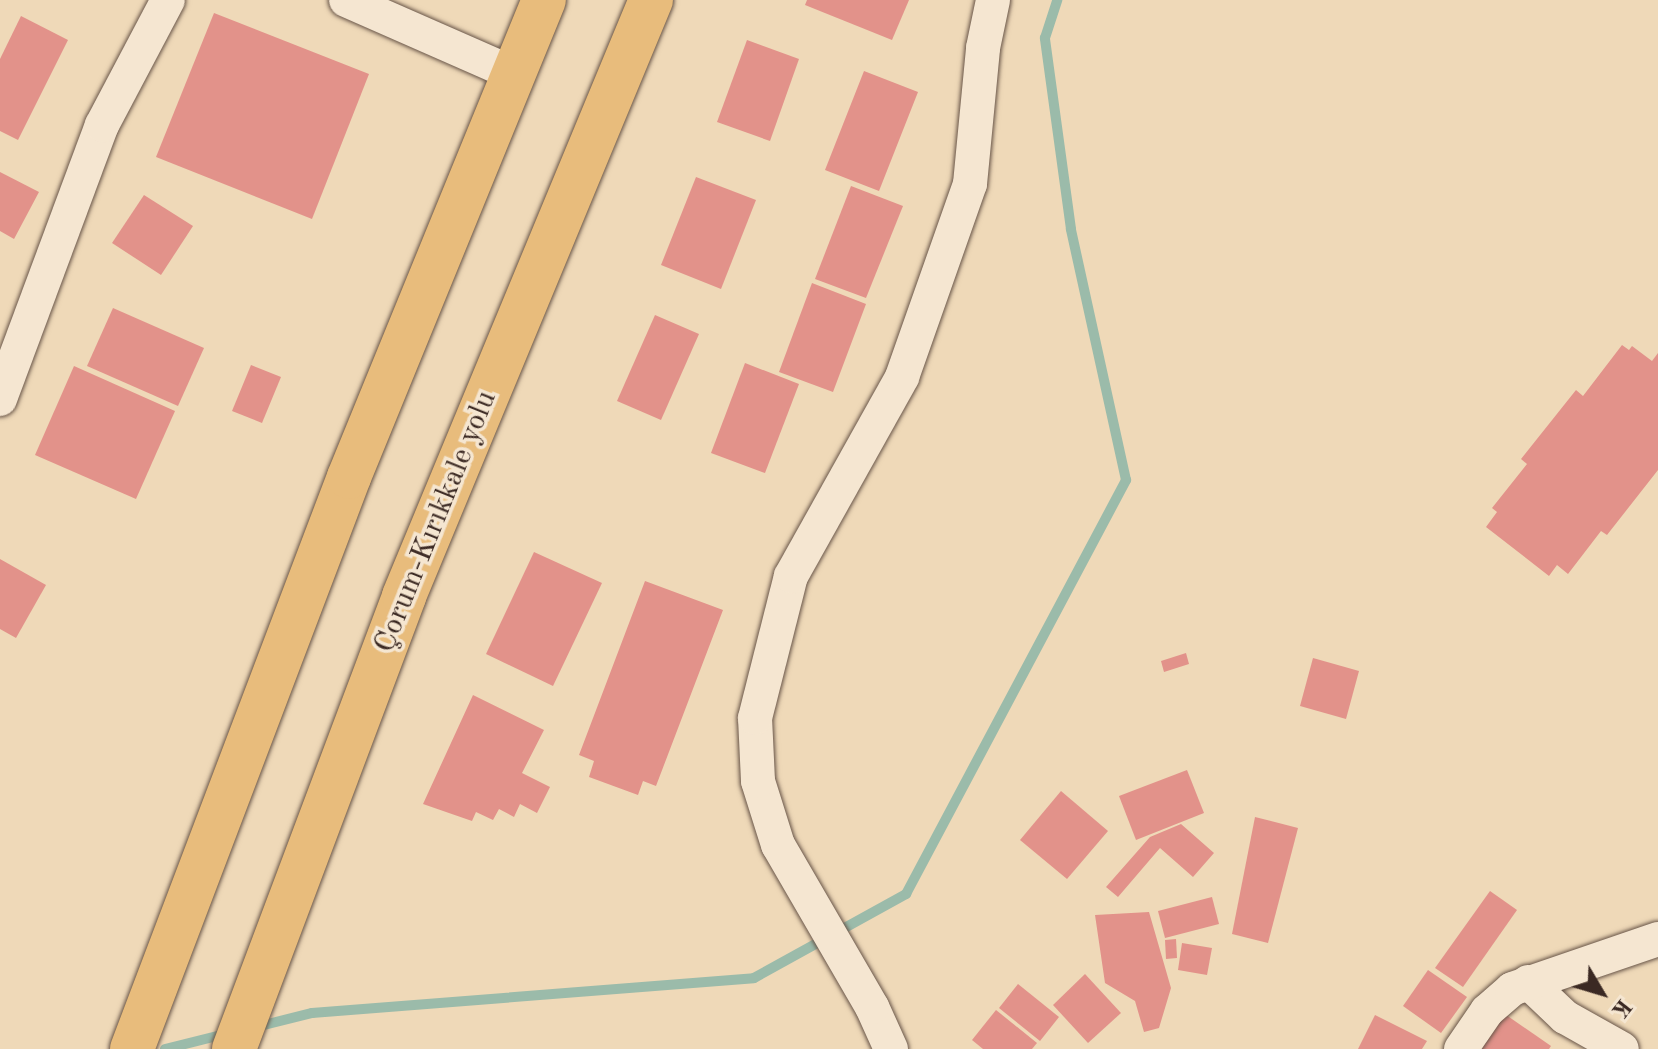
<!DOCTYPE html>
<meta charset="utf-8">
<style>
body{margin:0}
#map{position:relative;width:1658px;height:1049px;overflow:hidden;background:#efd9b8;font-family:"Old Standard TT",serif}
div>[style]{position:absolute}
.stream>*{height:10px;margin:-5px;padding:0 5px;transform-origin:5px;border-radius:5px;background:#9bbbaa}
.building>*{inset:0;background:#e2928a}
.roads{filter:drop-shadow(0 0 2px #685548) drop-shadow(0 0 2px #685548)}
.minor>*{height:34px;margin:-17px;padding:0 17px;transform-origin:17px;border-radius:17px;background:#f5e6d1}
.highway>*{height:44px;margin:-22px;padding:0 22px;transform-origin:22px;border-radius:22px;background:#e8bc7c}
span{translate:-50% -50%;white-space:nowrap;text-align:center;line-height:1.15;-webkit-text-stroke:7px #f5e6d1;paint-order:stroke}
.street-label{font-size:30px;color:#3b2923}
.north{position:absolute;left:1562px;top:953px;width:80px;height:80px;-webkit-text-stroke:6px #f5e6d1;paint-order:stroke;rotate:128deg;font-size:22px;font-weight:700;line-height:32px;text-align:center;color:#3b2923}
.north::after{content:'';display:block;margin:auto;width:28px;height:36px;background:#3b2923;clip-path:polygon(50% 0,100% 100%,50% 72%,0 100%)}
</style>
<div id="map">
<div class="stream">
<i style="left:256px;top:1027px;width:58px;rotate:-14deg"></i>
<i style="left:312px;top:1013px;width:443px;rotate:-4.5deg"></i>
<i style="left:754px;top:978px;width:174px;rotate:-28.9deg"></i>
<i style="left:906px;top:894px;width:469px;rotate:-62deg"></i>
<i style="left:1126px;top:480px;width:257px;rotate:-102.4deg"></i>
<i style="left:1071px;top:229px;width:193px;rotate:-97.8deg"></i>
<i style="left:1045px;top:38px;width:40px;rotate:-72deg"></i>
<i style="left:165px;top:1049px;width:62px;rotate:-14deg"></i>
</div>
<div class="building">
<i style="clip-path:polygon(807px 0,909px 0,892px 40px,805px 5px)"></i>
<i style="clip-path:polygon(214px 13px,369px 74px,312px 219px,156px 157px)"></i>
<i style="clip-path:polygon(21px 16px,68px 40px,18px 140px,0 131px,0 59px)"></i>
<i style="clip-path:polygon(747px 40px,799px 59px,770px 141px,717px 122px)"></i>
<i style="clip-path:polygon(864px 71px,918px 92px,879px 191px,825px 170px)"></i>
<i style="clip-path:polygon(0 172px,39px 192px,14px 239px,0 231px)"></i>
<i style="clip-path:polygon(696px 177px,756px 200px,721px 289px,661px 265px)"></i>
<i style="clip-path:polygon(851px 186px,903px 206px,866px 298px,815px 279px)"></i>
<i style="clip-path:polygon(144px 195px,193px 226px,161px 275px,112px 243px)"></i>
<i style="clip-path:polygon(812px 283px,866px 304px,833px 392px,779px 372px)"></i>
<i style="clip-path:polygon(113px 308px,204px 348px,178px 406px,87px 366px)"></i>
<i style="clip-path:polygon(655px 315px,699px 334px,661px 420px,617px 401px)"></i>
<i style="clip-path:polygon(1622px 345px,1629px 350px,1632px 346px,1652px 361px,1658px 353px,1658px 470px,1607px 535px,1601px 531px,1568px 574px,1557px 565px,1549px 576px,1486px 527px,1497px 512px,1492px 508px,1527px 464px,1521px 459px,1576px 390px,1583px 396px)"></i>
<i style="clip-path:polygon(745px 363px,799px 384px,765px 473px,711px 453px)"></i>
<i style="clip-path:polygon(251px 365px,281px 377px,262px 423px,232px 411px)"></i>
<i style="clip-path:polygon(74px 366px,175px 411px,136px 499px,35px 455px)"></i>
<i style="clip-path:polygon(534px 552px,602px 583px,553px 686px,486px 654px)"></i>
<i style="clip-path:polygon(0 559px,46px 585px,16px 638px,0 629px)"></i>
<i style="clip-path:polygon(645px 581px,723px 610px,656px 786px,643px 781px,638px 795px,589px 777px,594px 761px,579px 755px)"></i>
<i style="clip-path:polygon(1186px 653px,1189px 664px,1164px 672px,1161px 661px)"></i>
<i style="clip-path:polygon(1313px 658px,1359px 671px,1346px 719px,1300px 706px)"></i>
<i style="clip-path:polygon(473px 695px,544px 730px,522px 773px,550px 787px,537px 813px,520px 804px,514px 817px,499px 809px,493px 820px,476px 812px,472px 821px,423px 804px)"></i>
<i style="clip-path:polygon(1187px 770px,1204px 813px,1136px 840px,1119px 796px)"></i>
<i style="clip-path:polygon(1061px 791px,1108px 831px,1067px 879px,1020px 840px)"></i>
<i style="clip-path:polygon(1255px 817px,1298px 828px,1268px 943px,1232px 934px)"></i>
<i style="clip-path:polygon(1181px 824px,1214px 853px,1193px 877px,1160px 848px,1118px 897px,1106px 887px,1150px 837px)"></i>
<i style="clip-path:polygon(1490px 891px,1517px 910px,1463px 987px,1435px 968px)"></i>
<i style="clip-path:polygon(1212px 897px,1219px 924px,1165px 938px,1158px 911px)"></i>
<i style="clip-path:polygon(1149px 912px,1171px 988px,1159px 1028px,1144px 1032px,1135px 1001px,1105px 983px,1095px 915px)"></i>
<i style="clip-path:polygon(1176px 939px,1177px 958px,1166px 959px,1165px 940px)"></i>
<i style="clip-path:polygon(1182px 943px,1212px 948px,1207px 975px,1178px 970px)"></i>
<i style="clip-path:polygon(1428px 970px,1467px 997px,1441px 1033px,1403px 1006px)"></i>
<i style="clip-path:polygon(1085px 974px,1121px 1013px,1088px 1043px,1053px 1005px)"></i>
<i style="clip-path:polygon(1018px 984px,1059px 1017px,1040px 1041px,999px 1008px)"></i>
<i style="clip-path:polygon(1496px 1008px,1551px 1046px,1549px 1049px,1467px 1049px)"></i>
<i style="clip-path:polygon(996px 1010px,1037px 1043px,1032px 1049px,983px 1049px,972px 1040px)"></i>
<i style="clip-path:polygon(1375px 1015px,1427px 1041px,1422px 1049px,1358px 1049px)"></i>
</div>
<div class="roads">
<div class="minor">
<i style="left:346px;top:0;width:181px;rotate:23.7deg"></i>
<i style="left:0;top:399px;width:292px;rotate:-69.6deg"></i>
<i style="left:102px;top:125px;width:141px;rotate:-62.2deg"></i>
<i style="left:1528px;top:982px;width:51px;rotate:43.4deg"></i>
<i style="left:1565px;top:1017px;width:65px;rotate:29.3deg"></i>
<i style="left:891px;top:1049px;width:46px;rotate:-114.3deg"></i>
<i style="left:872px;top:1007px;width:187px;rotate:-120.1deg"></i>
<i style="left:778px;top:845px;width:67px;rotate:-107.4deg"></i>
<i style="left:758px;top:781px;width:63px;rotate:-92.7deg"></i>
<i style="left:755px;top:718px;width:146px;rotate:-75.8deg"></i>
<i style="left:791px;top:576px;width:228px;rotate:-60.8deg"></i>
<i style="left:902px;top:377px;width:205px;rotate:-70.6deg"></i>
<i style="left:970px;top:184px;width:137px;rotate:-84.5deg"></i>
<i style="left:983px;top:48px;width:49px;rotate:-78.2deg"></i>
<i style="left:1461px;top:1049px;width:46px;rotate:-55.6deg"></i>
<i style="left:1487px;top:1011px;width:33px;rotate:-41deg"></i>
<i style="left:1512px;top:989px;width:154px;rotate:-18.9deg"></i>
</div>
<div class="highway">
<i style="left:132px;top:1049px;width:612px;rotate:-69.22deg"></i>
<i style="left:349px;top:477px;width:515px;rotate:-67.77deg"></i>
<i style="left:234px;top:1049px;width:484px;rotate:-69.4deg"></i>
<i style="left:404px;top:596px;width:645px;rotate:-67.49deg"></i>
</div>
</div>
<div class="street-label">
<span style="left:436px;top:522px;rotate:-68deg">Çorum-Kırıkkale yolu</span>
</div>
<div class="north">K</div>
</div>
